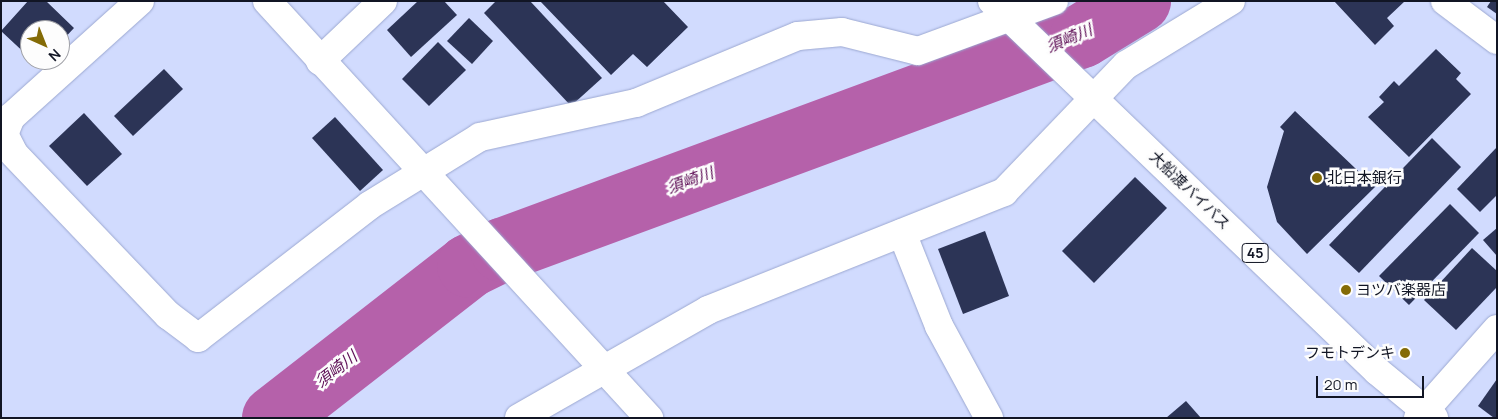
<!DOCTYPE html>
<meta charset="utf-8">
<style>
body{margin:0}
#map{position:relative;width:1498px;height:419px;overflow:hidden;background:#d1dbfe;font-family:Manrope,"Noto Sans JP",sans-serif}
div>[style]{position:absolute}
.river>*{height:64px;margin:-32px;padding:0 32px;transform-origin:32px;border-radius:32px;background:#b561aa}
.building>*{inset:0;background:#2c3456}
.roads{filter:drop-shadow(0 0 1px #9ca8d1) drop-shadow(0 0 1px #9ca8d1)}
.minor>*{height:28px;margin:-14px;padding:0 14px;transform-origin:14px;border-radius:14px;background:#fff}
.highway>*{height:28px;margin:-14px;padding:0 14px;transform-origin:14px;border-radius:14px;background:#fff}
.dots>*{width:14px;height:14px;translate:-50% -50%;box-sizing:border-box;border:2px solid #fdfdfd;border-radius:50%}
span{translate:-50% -50%;white-space:nowrap;text-align:center;line-height:1.15;-webkit-text-stroke:5px #fdfdfd;paint-order:stroke}
.shield-label span{padding:1px 4px;background:#fdfdfd;border:1px solid;border-radius:4px;-webkit-text-stroke-width:0}
.shield-label{font-size:14px;color:#111524;font-weight:700}
.poi-label{font-size:15px;color:#111524}
.left{translate:0 -50%;text-align:left}
.right{translate:-100% -50%;text-align:right}
.street-label{font-size:15px;color:#111524}
.water-label{font-size:16px;color:#5d0d55;font-style:italic}
.frame{position:absolute;inset:0;border:2px solid #111524;pointer-events:none}
.north{position:absolute;left:20px;top:20px;width:50px;height:50px;box-sizing:border-box;background:#fdfdfd;border:1px solid #9fa0a6;border-radius:50%;rotate:136deg;font-size:14px;font-weight:700;line-height:20px;text-align:center;color:#111524}
.north::after{content:'';display:block;margin:auto;width:18px;height:22px;background:#846b06;clip-path:polygon(50% 0,100% 100%,50% 72%,0 100%)}
.scale{position:absolute;left:1316px;top:376px;width:108px;height:22px;box-sizing:border-box;border:2px solid #111524;border-top:0;padding-left:6px;font-size:15px;line-height:18px;white-space:nowrap;color:#111524;-webkit-text-stroke:4px #fdfdfd;paint-order:stroke}
</style>
<div id="map">
<div class="river">
<i style="left:274px;top:418px;width:247px;rotate:-37.9deg"></i>
<i style="left:469px;top:266px;width:37px;rotate:-26deg"></i>
<i style="left:502px;top:250px;width:618px;rotate:-20.25deg"></i>
<i style="left:1082px;top:36px;width:67px;rotate:-31.6deg"></i>
</div>
<div class="building">
<i style="clip-path:polygon(28px 1px,46px 1px,74px 28px,60px 43px,60px 30px,30px 30px,30px 58px,1px 31px)"></i>
<i style="clip-path:polygon(418px 1px,444px 1px,457px 15px,411px 57px,387px 30px)"></i>
<i style="clip-path:polygon(496px 1px,530px 1px,602px 78px,571px 106px,484px 13px)"></i>
<i style="clip-path:polygon(540px 1px,663px 1px,688px 27px,647px 67px,633px 54px,611px 75px)"></i>
<i style="clip-path:polygon(1334px 1px,1405px 1px,1387px 18px,1394px 26px,1375px 45px)"></i>
<i style="clip-path:polygon(1491px 1px,1497px 1px,1497px 14px,1487px 7px)"></i>
<i style="clip-path:polygon(469px 18px,493px 41px,472px 64px,447px 41px)"></i>
<i style="clip-path:polygon(438px 42px,466px 70px,429px 106px,402px 79px)"></i>
<i style="clip-path:polygon(1436px 49px,1461px 73px,1456px 79px,1471px 94px,1409px 157px,1368px 117px,1384px 102px,1379px 97px,1394px 81px,1399px 86px)"></i>
<i style="clip-path:polygon(164px 69px,183px 89px,133px 136px,114px 116px)"></i>
<i style="clip-path:polygon(1295px 111px,1375px 187px,1307px 254px,1277px 222px,1267px 187px,1284px 131px,1280px 127px)"></i>
<i style="clip-path:polygon(84px 113px,122px 154px,87px 186px,49px 146px)"></i>
<i style="clip-path:polygon(335px 117px,383px 170px,360px 191px,312px 138px)"></i>
<i style="clip-path:polygon(1432px 138px,1461px 167px,1359px 273px,1329px 245px)"></i>
<i style="clip-path:polygon(1497px 147px,1497px 195px,1480px 212px,1457px 189px)"></i>
<i style="clip-path:polygon(1135px 177px,1167px 208px,1094px 283px,1062px 251px)"></i>
<i style="clip-path:polygon(1450px 204px,1479px 233px,1409px 305px,1379px 276px)"></i>
<i style="clip-path:polygon(1497px 228px,1497px 256px,1483px 240px)"></i>
<i style="clip-path:polygon(985px 231px,1009px 296px,963px 314px,938px 249px)"></i>
<i style="clip-path:polygon(1472px 248px,1497px 271px,1497px 287px,1456px 330px,1424px 300px)"></i>
<i style="clip-path:polygon(1497px 379px,1497px 418px,1494px 418px,1478px 406px)"></i>
<i style="clip-path:polygon(1186px 401px,1201px 418px,1166px 418px)"></i>
</div>
<div class="roads">
<div class="minor">
<i style="left:140px;top:1px;width:173px;rotate:138deg"></i>
<i style="left:11px;top:117px;width:18px;rotate:112deg"></i>
<i style="left:4px;top:134px;width:22px;rotate:63deg"></i>
<i style="left:14px;top:154px;width:223px;rotate:46.3deg"></i>
<i style="left:168px;top:315px;width:38px;rotate:37deg"></i>
<i style="left:198px;top:338px;width:217px;rotate:-37.7deg"></i>
<i style="left:370px;top:205px;width:129px;rotate:-31.7deg"></i>
<i style="left:480px;top:137px;width:160px;rotate:-12.3deg"></i>
<i style="left:636px;top:103px;width:175px;rotate:-22.5deg"></i>
<i style="left:798px;top:36px;width:44px;rotate:-5.2deg"></i>
<i style="left:842px;top:32px;width:78px;rotate:14deg"></i>
<i style="left:918px;top:51px;width:145px;rotate:-20.2deg"></i>
<i style="left:267px;top:1px;width:566px;rotate:47.51deg"></i>
<i style="left:1445px;top:1px;width:65px;rotate:36.9deg"></i>
<i style="left:320px;top:61px;width:87px;rotate:-43.6deg"></i>
<i style="left:902px;top:233px;width:100px;rotate:68.3deg"></i>
<i style="left:939px;top:326px;width:105px;rotate:61.5deg"></i>
<i style="left:519px;top:418px;width:218px;rotate:-29.7deg"></i>
<i style="left:708px;top:310px;width:319px;rotate:-21.7deg"></i>
<i style="left:1004px;top:192px;width:176px;rotate:-46.2deg"></i>
<i style="left:1126px;top:65px;width:123px;rotate:-31.4deg"></i>
<i style="left:1418px;top:418px;width:119px;rotate:-48.4deg"></i>
</div>
<div class="highway">
<i style="left:992px;top:1px;width:534px;rotate:43.86deg"></i>
<i style="left:1377px;top:371px;width:74px;rotate:39.5deg"></i>
</div>
</div>
<div class="dots">
<i style="left:1317px;top:178px;background:#846b06"></i>
<i style="left:1346px;top:290px;background:#846b06"></i>
<i style="left:1405px;top:353px;background:#846b06"></i>
</div>
<div class="shield-label">
<span style="left:1255px;top:253px">45</span>
</div>
<div class="poi-label">
<span class="left" style="left:1327px;top:178px">北日本銀行</span>
<span class="left" style="left:1356px;top:290px">ヨツバ楽器店</span>
<span class="right" style="left:1395px;top:353px">フモトデンキ</span>
</div>
<div class="street-label">
<span style="left:1190px;top:190px;rotate:44deg">大船渡バイパス</span>
</div>
<div class="water-label">
<span style="left:1069px;top:38px;rotate:-23deg">須崎川</span>
<span style="left:690px;top:180px;rotate:-20deg">須崎川</span>
<span style="left:336px;top:369px;rotate:-38deg">須崎川</span>
</div>
<div class="frame"></div>
<div class="north">N</div>
<div class="scale">20 m</div>
</div>
